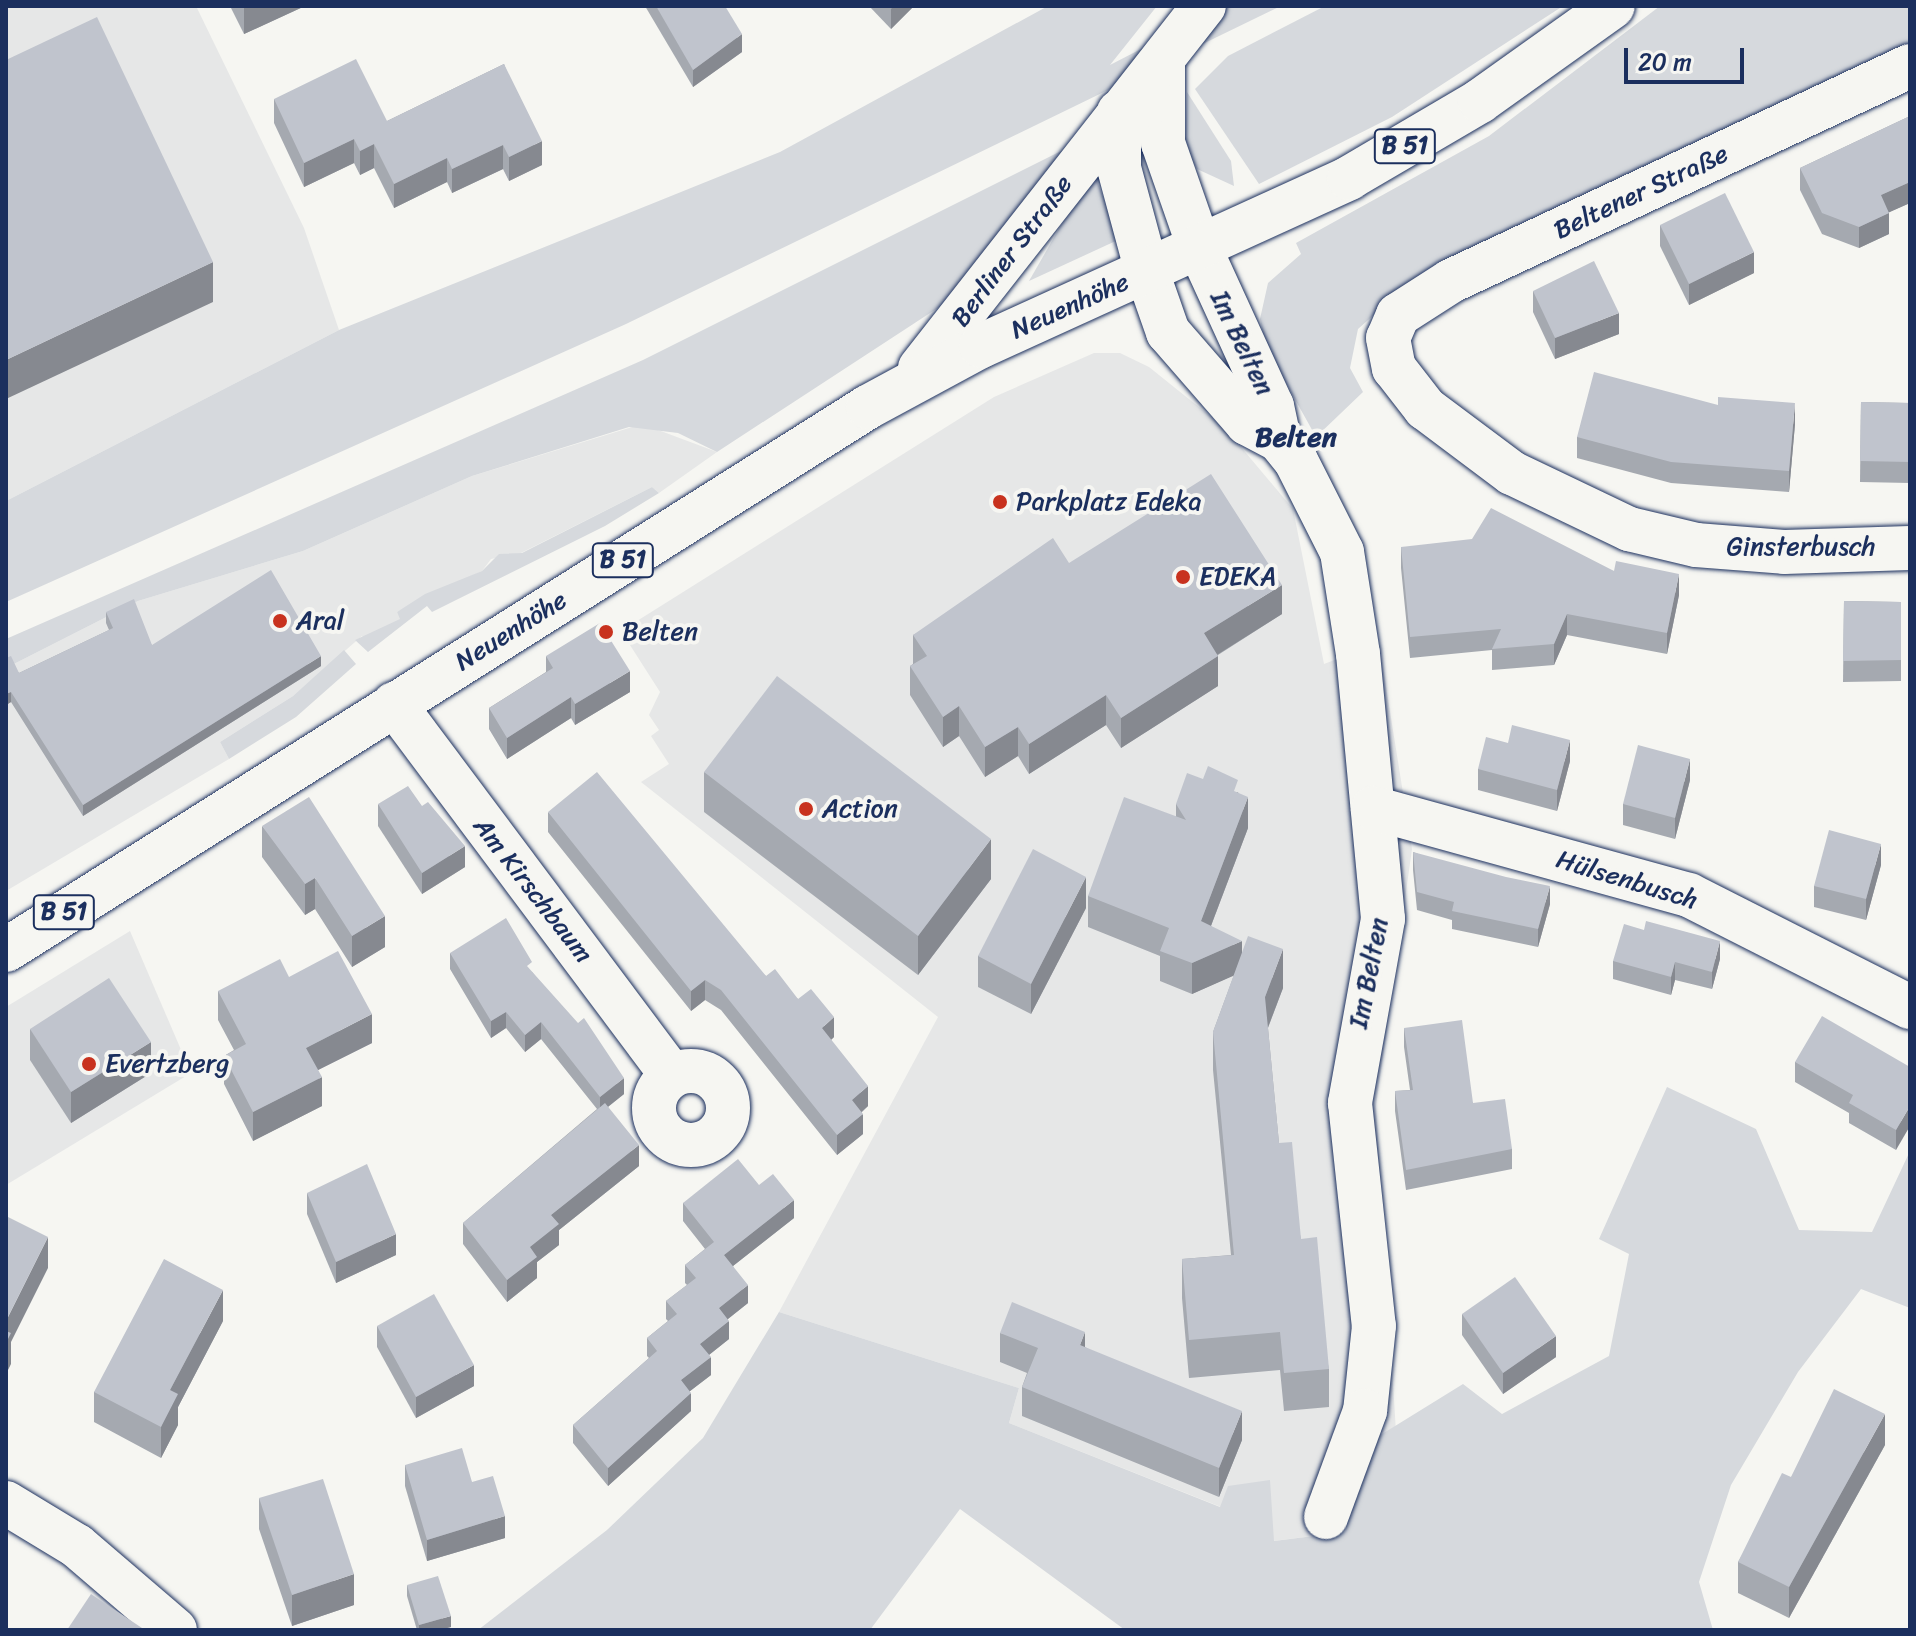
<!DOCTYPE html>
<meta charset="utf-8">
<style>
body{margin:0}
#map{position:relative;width:1916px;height:1636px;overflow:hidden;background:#f6f6f2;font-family:Sriracha,sans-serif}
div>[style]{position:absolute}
.built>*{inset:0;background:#e6e7e7}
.green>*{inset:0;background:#d6d9dd}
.roads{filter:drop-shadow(0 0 2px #1b2f5e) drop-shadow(0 0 2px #1b2f5e)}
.minor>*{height:44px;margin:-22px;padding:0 22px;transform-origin:22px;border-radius:22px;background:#f6f6f2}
.minor>.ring{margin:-22px;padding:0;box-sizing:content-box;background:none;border:44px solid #f6f6f2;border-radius:50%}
.major>*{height:44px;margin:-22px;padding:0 22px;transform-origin:22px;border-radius:22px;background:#f6f6f2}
.wall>*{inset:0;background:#a5a9b0}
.shaded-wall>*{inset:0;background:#868990}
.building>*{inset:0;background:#c0c4cd}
.dots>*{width:22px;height:22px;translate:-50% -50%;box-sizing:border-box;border:4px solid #f6f6f2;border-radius:50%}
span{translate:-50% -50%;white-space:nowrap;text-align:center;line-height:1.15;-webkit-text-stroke:8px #f6f6f2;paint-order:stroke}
.shield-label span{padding:2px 6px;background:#f6f6f2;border:2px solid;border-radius:6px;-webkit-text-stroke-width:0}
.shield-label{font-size:24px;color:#1b2f5e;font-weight:700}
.street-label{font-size:26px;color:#1b2f5e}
.poi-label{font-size:26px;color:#1b2f5e}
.left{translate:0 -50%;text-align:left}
.neighbourhood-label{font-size:28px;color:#1b2f5e;font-weight:700}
.frame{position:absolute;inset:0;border:8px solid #1b2f5e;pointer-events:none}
.scale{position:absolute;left:1624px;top:48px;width:120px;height:36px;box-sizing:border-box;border:4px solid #1b2f5e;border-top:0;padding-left:10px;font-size:24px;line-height:28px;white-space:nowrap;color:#1b2f5e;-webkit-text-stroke:6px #f6f6f2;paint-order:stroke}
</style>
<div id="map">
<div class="built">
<i style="clip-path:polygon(6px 6px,196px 6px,304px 228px,339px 330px,6px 501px)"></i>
<i style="clip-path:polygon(1094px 353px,1120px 353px,1149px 367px,1225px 428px,1293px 509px,1324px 664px,1379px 643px,1412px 849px,1376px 1106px,1396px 1432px,1366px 1445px,1345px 1532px,1273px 1541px,1229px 1486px,1221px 1507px,1009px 1423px,1019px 1388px,779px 1312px,938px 1017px,641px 782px,669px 764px,651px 736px,659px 730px,649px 715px,660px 692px,621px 631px,994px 397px)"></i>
<i style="clip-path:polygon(642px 424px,717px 452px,659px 493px,652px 487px,521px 553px,491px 559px,482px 571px,397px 612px,401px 619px,366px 641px,362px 636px,293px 696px,220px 742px,229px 759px,6px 891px,6px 668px,138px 601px,303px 551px,472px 476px)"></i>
<i style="clip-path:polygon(130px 931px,191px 1073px,6px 1185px,6px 1007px)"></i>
</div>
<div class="green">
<i style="clip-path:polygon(1048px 6px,1157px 6px,1110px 65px,1224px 6px,1281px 6px,626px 324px,6px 602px,6px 501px,339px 330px,780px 152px)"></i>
<i style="clip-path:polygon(1325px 6px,1563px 6px,1392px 117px,1259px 184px,1195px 89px,1228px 56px)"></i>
<i style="clip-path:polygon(1660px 6px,1910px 6px,1910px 44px,1473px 253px,1377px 312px,1358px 329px,1350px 368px,1363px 392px,1316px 437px,1266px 347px,1260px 319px,1268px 283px,1301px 254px,1296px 243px,1489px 136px)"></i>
<i style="clip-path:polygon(1187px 92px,1231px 161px,1234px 186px,1197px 169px,1185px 145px)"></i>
<i style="clip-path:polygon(1063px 150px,1001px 249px,950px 300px,717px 452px,678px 433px,629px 427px,472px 476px,303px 551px,138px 601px,6px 668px,6px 639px,643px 360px)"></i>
<i style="clip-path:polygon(1096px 179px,1120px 239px,1029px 281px,1087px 180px)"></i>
<i style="clip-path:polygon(652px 487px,659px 493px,605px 526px,432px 612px,427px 606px,368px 652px,355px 640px,400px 619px,397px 612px,425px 594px,482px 571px,499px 554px,522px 553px)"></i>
<i style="clip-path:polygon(344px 650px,356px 664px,296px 717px,229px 759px,220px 742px,293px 696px)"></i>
<i style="clip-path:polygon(1667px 1087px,1756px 1129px,1799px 1230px,1872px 1232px,1910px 1151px,1910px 1308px,1861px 1289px,1798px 1372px,1731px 1485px,1699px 1582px,1713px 1630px,1125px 1630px,960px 1509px,870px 1630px,478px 1630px,607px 1530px,703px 1438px,779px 1312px,1019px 1388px,1009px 1423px,1220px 1507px,1228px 1486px,1270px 1480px,1274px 1541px,1345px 1532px,1366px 1444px,1463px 1384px,1502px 1414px,1609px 1356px,1629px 1254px,1599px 1239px)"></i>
</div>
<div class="roads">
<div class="minor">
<i style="left:1910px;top:66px;width:507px;rotate:154.9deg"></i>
<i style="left:1451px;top:281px;width:63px;rotate:147.3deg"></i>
<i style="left:1398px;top:315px;width:25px;rotate:113deg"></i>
<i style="left:1388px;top:338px;width:31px;rotate:79deg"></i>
<i style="left:1394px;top:368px;width:51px;rotate:52.2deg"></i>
<i style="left:1425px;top:408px;width:109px;rotate:36.8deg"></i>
<i style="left:1512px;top:473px;width:130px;rotate:25.6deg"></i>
<i style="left:1629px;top:529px;width:69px;rotate:13.4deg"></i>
<i style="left:1696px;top:545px;width:88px;rotate:4.5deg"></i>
<i style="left:1784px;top:552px;width:126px;rotate:-1.8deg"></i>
<i style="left:1200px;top:249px;width:173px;rotate:65.4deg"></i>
<i style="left:1272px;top:406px;width:35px;rotate:78deg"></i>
<i style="left:1147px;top:272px;width:64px;rotate:70.7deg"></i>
<i style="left:1168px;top:332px;width:121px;rotate:49deg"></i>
<i style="left:1247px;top:423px;width:36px;rotate:28deg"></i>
<i style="left:1279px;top:440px;width:27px;rotate:51deg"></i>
<i style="left:1296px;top:461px;width:102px;rotate:63.2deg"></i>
<i style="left:1342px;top:552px;width:103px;rotate:81.1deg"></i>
<i style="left:1358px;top:654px;width:266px;rotate:84.6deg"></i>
<i style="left:1383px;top:919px;width:187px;rotate:100.2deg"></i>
<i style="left:1350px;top:1103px;width:224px;rotate:83.9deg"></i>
<i style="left:1374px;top:1326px;width:85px;rotate:96deg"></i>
<i style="left:1365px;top:1411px;width:113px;rotate:110.2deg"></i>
<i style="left:394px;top:704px;width:464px;rotate:53.2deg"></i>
<i style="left:1373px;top:808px;width:328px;rotate:15.4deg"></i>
<i style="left:1689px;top:895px;width:248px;rotate:26.9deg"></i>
<i class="ring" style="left:654px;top:1071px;width:30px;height:30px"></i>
<i style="left:6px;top:1503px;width:83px;rotate:31.2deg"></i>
<i style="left:77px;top:1546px;width:129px;rotate:40.6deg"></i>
</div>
<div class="major">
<i style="left:1163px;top:60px;width:83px;rotate:90deg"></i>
<i style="left:1163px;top:143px;width:112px;rotate:70.8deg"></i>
<i style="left:1119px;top:112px;width:56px;rotate:90deg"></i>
<i style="left:1119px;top:168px;width:108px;rotate:74.9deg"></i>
<i style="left:920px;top:368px;width:460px;rotate:-51.9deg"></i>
<i style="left:6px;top:950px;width:1019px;rotate:-32.21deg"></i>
<i style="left:868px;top:407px;width:128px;rotate:-28.4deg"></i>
<i style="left:981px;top:346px;width:405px;rotate:-24.5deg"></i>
<i style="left:1349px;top:178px;width:152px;rotate:-30.4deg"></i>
<i style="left:1480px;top:101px;width:163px;rotate:-35.5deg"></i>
</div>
</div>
<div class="wall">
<i style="clip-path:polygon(230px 6px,305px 6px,244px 34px)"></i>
<i style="clip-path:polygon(645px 6px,725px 6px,742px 52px,693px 87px)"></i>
<i style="clip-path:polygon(869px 6px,914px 6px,891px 29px)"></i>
<i style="clip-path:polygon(504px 64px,542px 165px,509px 181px,503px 169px,452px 193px,447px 182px,394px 208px,374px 168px,360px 175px,354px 163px,304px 187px,274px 123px,274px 99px,387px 121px)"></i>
<i style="clip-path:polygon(1910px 116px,1910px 203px,1889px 212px,1889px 234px,1859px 248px,1822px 234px,1800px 190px,1800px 168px)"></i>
<i style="clip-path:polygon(1660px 225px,1754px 273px,1689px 305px,1660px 246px)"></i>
<i style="clip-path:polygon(1533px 291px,1619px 334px,1555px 359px,1533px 312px)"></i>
<i style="clip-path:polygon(1861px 402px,1910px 403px,1910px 483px,1860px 482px)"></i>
<i style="clip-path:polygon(1795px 424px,1789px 492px,1671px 483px,1577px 458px,1577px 437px)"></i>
<i style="clip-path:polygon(1401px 547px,1614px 571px,1679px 595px,1667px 654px,1567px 635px,1554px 665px,1492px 670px,1492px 650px,1410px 658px,1401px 568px)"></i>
<i style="clip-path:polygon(1069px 563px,1282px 614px,1218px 655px,1218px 686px,1121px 748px,1106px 725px,1029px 774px,1018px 756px,985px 777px,959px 736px,943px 747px,910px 695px,910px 666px,913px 664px,913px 635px)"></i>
<i style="clip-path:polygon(1844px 601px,1901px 602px,1901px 681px,1843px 682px)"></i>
<i style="clip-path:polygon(106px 612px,152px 645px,321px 666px,83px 816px,11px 702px,6px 705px,6px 658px,19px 673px,109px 630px,106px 623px)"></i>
<i style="clip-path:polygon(546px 656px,630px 692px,575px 725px,571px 718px,507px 759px,489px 729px,489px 708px,546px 672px)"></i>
<i style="clip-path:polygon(1570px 761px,1557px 811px,1478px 790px,1478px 769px)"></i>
<i style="clip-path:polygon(704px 772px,991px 879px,918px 975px,704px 812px)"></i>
<i style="clip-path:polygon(1690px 780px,1675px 839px,1623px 825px,1623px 804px)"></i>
<i style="clip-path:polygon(1238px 792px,1248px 828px,1211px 926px,1242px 953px,1283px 988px,1268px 1028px,1279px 1143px,1301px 1239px,1329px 1369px,1329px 1407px,1284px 1411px,1280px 1370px,1189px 1378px,1182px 1298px,1182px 1259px,1231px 1255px,1213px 1070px,1213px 1032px,1234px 975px,1192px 994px,1160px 981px,1160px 956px,1088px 927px,1088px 896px,1176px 816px,1176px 804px)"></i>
<i style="clip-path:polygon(378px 804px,465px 867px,422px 894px,378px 826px)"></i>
<i style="clip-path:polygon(548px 812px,766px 976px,798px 999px,834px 1037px,831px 1040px,868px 1106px,862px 1112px,863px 1134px,837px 1155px,721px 1010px,705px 1000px,691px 1011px,548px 832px)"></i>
<i style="clip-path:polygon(262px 826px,385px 947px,352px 967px,315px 909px,305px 915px,262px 857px)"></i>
<i style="clip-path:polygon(1413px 852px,1550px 904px,1538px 947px,1452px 929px,1452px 920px,1417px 910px,1413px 870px)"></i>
<i style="clip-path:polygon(1881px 865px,1866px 920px,1814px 907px,1814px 886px)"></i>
<i style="clip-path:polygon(1086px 908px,1031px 1014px,978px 987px,978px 956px)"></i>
<i style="clip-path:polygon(450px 953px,532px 972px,624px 1094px,608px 1107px,639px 1166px,559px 1230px,559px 1245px,537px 1262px,537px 1278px,507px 1302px,463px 1244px,463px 1223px,597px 1109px,541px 1039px,525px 1052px,506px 1028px,491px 1038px,450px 969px)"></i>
<i style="clip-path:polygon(1720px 959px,1712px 989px,1675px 980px,1671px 995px,1613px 979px,1613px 961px)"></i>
<i style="clip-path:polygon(218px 991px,372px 1043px,318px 1070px,322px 1106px,253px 1141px,224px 1084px,224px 1056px,234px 1050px,218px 1020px)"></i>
<i style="clip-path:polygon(1404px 1028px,1473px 1103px,1512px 1149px,1512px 1169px,1406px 1190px,1395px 1111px,1395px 1091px,1410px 1090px,1404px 1047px)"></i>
<i style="clip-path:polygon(30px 1029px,151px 1073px,71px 1123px,30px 1060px)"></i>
<i style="clip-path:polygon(1795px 1062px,1910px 1067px,1896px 1150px,1849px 1123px,1849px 1113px,1795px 1082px)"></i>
<i style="clip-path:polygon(759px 1185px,794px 1218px,733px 1266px,748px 1303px,728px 1319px,729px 1339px,709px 1355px,711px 1375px,690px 1391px,691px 1411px,608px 1486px,573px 1443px,573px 1425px,649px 1358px,647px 1356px,647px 1338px,668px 1321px,666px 1319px,666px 1301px,687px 1285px,685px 1283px,685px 1265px,705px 1249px,683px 1221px,683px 1203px)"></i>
<i style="clip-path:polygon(307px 1193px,396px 1255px,336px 1283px,307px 1214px)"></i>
<i style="clip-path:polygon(1462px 1314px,1556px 1357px,1503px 1394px,1462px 1335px)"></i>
<i style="clip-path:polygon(223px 1321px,178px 1407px,178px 1425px,161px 1458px,94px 1422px,94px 1392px)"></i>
<i style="clip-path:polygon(377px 1326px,474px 1386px,416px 1418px,377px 1347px)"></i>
<i style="clip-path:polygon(1000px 1333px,1085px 1347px,1242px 1440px,1219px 1497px,1022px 1416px,1022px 1387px,1027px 1373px,1000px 1362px)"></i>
<i style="clip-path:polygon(1885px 1445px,1789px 1618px,1738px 1593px,1738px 1562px,1791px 1477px)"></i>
<i style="clip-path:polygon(405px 1465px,472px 1482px,505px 1538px,427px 1561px,405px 1486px)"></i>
<i style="clip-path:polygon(259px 1498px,354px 1605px,292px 1626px,259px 1529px)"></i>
<i style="clip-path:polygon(407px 1585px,451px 1627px,439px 1630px,417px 1630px,407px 1596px)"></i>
</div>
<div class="shaded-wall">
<i style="clip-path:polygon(244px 6px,305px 6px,244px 34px)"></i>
<i style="clip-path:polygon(894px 6px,914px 6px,891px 29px,891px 9px)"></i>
<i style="clip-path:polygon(742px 34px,742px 52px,693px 87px,693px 70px)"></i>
<i style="clip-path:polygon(354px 139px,354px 163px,304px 187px,304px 163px)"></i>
<i style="clip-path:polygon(542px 141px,542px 165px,509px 181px,509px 157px)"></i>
<i style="clip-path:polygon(374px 144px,374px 168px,360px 175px,360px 151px)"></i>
<i style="clip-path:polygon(503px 145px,503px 169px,452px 193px,452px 169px)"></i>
<i style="clip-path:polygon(447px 158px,447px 182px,394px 208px,394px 184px)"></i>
<i style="clip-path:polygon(1910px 182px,1910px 203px,1881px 216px,1881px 195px)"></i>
<i style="clip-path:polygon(1889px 213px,1889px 234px,1859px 248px,1859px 227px)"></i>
<i style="clip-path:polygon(1754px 252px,1754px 273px,1689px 305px,1689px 284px)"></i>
<i style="clip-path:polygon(213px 262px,213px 302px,6px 399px,6px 360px)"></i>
<i style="clip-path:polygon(1619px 313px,1619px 334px,1555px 359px,1555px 338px)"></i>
<i style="clip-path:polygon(1795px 403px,1795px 424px,1789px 492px,1789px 471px)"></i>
<i style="clip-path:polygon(1679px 574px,1679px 595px,1667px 654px,1667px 633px)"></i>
<i style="clip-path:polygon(1282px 585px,1282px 614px,1204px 663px,1204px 633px)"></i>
<i style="clip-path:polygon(1567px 614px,1567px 635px,1554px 665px,1554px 644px)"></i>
<i style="clip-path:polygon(321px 656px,321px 666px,83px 816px,83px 805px)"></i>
<i style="clip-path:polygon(1218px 656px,1218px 686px,1121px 748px,1121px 718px)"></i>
<i style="clip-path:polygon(630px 671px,630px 692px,575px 725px,575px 704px)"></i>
<i style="clip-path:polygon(11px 692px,11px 702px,6px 705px,6px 694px)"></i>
<i style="clip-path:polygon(1106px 695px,1106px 725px,1029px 774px,1029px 744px)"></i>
<i style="clip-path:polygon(571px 697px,571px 718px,507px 759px,507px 738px)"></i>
<i style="clip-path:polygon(959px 706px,959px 736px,943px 747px,943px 717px)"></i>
<i style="clip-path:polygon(1018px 727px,1018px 756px,985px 777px,985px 747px)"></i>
<i style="clip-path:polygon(1570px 740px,1570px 761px,1557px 811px,1557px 790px)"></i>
<i style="clip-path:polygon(1690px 759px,1690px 780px,1675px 839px,1675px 818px)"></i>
<i style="clip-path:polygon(1248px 797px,1248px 828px,1201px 952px,1201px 921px)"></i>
<i style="clip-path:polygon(991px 839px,991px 879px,918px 975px,918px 936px)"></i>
<i style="clip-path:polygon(1881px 844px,1881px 865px,1866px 920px,1866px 899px)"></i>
<i style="clip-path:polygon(465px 846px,465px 867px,422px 894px,422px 873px)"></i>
<i style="clip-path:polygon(1086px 877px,1086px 908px,1031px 1014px,1031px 984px)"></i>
<i style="clip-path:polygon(315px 878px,315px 909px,305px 915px,305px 884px)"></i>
<i style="clip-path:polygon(1550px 886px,1550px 904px,1538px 947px,1538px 929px)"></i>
<i style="clip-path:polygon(385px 916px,385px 947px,352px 967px,352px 936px)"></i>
<i style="clip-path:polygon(1242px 941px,1242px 972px,1192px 994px,1192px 963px)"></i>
<i style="clip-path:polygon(1720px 941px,1720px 959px,1712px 989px,1712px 972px)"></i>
<i style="clip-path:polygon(1283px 949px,1283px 988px,1265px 1035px,1265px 997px)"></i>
<i style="clip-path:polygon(1675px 962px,1675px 980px,1671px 995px,1671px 977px)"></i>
<i style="clip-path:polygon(705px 980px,705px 1000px,691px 1011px,691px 991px)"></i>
<i style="clip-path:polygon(506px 1012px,506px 1028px,491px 1038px,491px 1021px)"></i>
<i style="clip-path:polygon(372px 1014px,372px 1043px,306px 1076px,306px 1048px)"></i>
<i style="clip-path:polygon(834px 1017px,834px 1037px,822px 1048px,822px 1028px)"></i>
<i style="clip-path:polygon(541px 1022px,541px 1039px,525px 1052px,525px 1035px)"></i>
<i style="clip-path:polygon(151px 1042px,151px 1073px,71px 1123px,71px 1092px)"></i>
<i style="clip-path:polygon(322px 1077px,322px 1106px,253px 1141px,253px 1112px)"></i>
<i style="clip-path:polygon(624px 1078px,624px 1094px,600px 1113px,600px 1097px)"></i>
<i style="clip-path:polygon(868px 1086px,868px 1106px,852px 1120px,852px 1100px)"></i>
<i style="clip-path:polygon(1910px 1106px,1910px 1126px,1896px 1150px,1896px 1130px)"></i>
<i style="clip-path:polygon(863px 1114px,863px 1134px,837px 1155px,837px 1135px)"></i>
<i style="clip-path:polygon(639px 1145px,639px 1166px,559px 1230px,559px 1245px,537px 1262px,537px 1278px,507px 1302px,507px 1280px,551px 1215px)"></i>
<i style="clip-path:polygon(794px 1200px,794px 1218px,724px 1273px,724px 1255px)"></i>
<i style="clip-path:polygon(396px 1234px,396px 1255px,336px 1283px,336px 1262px)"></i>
<i style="clip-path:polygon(48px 1237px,48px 1268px,11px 1342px,11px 1364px,6px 1374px,6px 1321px)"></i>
<i style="clip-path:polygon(748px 1285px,748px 1303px,719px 1326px,719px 1308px)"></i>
<i style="clip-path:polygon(223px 1290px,223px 1321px,178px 1407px,178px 1425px,161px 1458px,161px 1427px,170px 1390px)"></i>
<i style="clip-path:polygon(729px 1321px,729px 1339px,700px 1362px,700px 1344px)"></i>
<i style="clip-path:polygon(1085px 1332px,1085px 1361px,1080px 1345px)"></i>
<i style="clip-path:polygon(1556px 1336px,1556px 1357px,1503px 1394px,1503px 1373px)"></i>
<i style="clip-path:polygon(711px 1357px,711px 1375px,681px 1398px,681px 1380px)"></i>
<i style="clip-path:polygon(474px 1365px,474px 1386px,416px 1418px,416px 1397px)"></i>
<i style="clip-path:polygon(691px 1393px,691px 1411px,608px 1486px,608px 1468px)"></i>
<i style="clip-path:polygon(1242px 1411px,1242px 1440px,1219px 1497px,1219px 1468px)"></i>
<i style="clip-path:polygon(1885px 1414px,1885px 1445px,1789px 1618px,1789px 1587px)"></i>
<i style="clip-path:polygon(505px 1516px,505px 1538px,427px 1561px,427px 1540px)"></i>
<i style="clip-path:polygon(354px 1574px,354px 1605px,292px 1626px,292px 1595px)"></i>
<i style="clip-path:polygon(451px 1616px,451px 1627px,439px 1630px,419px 1630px,419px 1625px)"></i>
</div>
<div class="building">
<i style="clip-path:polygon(656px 6px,725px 6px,742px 34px,693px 70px)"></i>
<i style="clip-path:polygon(97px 17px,213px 262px,6px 360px,6px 60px)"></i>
<i style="clip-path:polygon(356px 59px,387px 121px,504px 64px,542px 141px,509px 157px,503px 145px,452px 169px,447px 158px,394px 184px,374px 144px,360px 151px,354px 139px,304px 163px,274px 99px)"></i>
<i style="clip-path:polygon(1910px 116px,1910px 182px,1881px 195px,1889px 213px,1859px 227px,1822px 213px,1800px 168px)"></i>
<i style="clip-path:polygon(1725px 193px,1754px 252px,1689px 284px,1660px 225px)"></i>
<i style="clip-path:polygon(1594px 261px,1619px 313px,1555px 338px,1533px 291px)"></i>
<i style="clip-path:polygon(1594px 372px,1718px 405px,1718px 397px,1795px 403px,1789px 471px,1671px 462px,1577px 437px)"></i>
<i style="clip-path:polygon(1861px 402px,1910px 403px,1910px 462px,1860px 461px)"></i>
<i style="clip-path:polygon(1211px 474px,1282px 585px,1204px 633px,1218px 656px,1121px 718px,1106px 695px,1029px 744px,1018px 727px,985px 747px,959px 706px,943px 717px,910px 666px,927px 656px,913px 635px,1053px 538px,1069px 563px)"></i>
<i style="clip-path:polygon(1491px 508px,1614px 571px,1616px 561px,1679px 574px,1667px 633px,1567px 614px,1554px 644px,1492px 649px,1501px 629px,1410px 637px,1401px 547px,1472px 539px)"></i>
<i style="clip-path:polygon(271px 570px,321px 656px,83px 805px,11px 692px,6px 694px,6px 658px,11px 656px,19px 673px,113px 628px,106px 612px,134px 599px,152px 645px)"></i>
<i style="clip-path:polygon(1844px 601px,1901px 602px,1901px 660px,1843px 661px)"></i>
<i style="clip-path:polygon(600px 623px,630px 671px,575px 704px,571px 697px,507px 738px,489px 708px,553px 668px,546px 656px)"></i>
<i style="clip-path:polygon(777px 676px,991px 839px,918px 936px,704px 772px)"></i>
<i style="clip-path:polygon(1512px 725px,1570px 740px,1557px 790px,1478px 769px,1486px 737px,1508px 743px)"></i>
<i style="clip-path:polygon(1638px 745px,1690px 759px,1675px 818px,1623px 804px)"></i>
<i style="clip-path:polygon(1208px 766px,1238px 780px,1234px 791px,1248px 797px,1201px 921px,1242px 941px,1192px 963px,1160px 951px,1169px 928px,1088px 896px,1124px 797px,1186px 820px,1176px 804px,1187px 773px,1203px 779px)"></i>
<i style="clip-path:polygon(597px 772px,766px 976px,775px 969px,798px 999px,811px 989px,834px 1017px,822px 1028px,868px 1086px,852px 1100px,863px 1114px,837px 1135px,721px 990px,705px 980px,691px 991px,548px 812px)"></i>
<i style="clip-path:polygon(408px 786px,422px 806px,428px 802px,465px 846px,422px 873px,378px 804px)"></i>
<i style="clip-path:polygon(309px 797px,385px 916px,352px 936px,315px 878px,305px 884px,262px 826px)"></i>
<i style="clip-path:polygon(1829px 830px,1881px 844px,1866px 899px,1814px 886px)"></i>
<i style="clip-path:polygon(1033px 849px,1086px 877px,1031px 984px,978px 956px)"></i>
<i style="clip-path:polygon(1413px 852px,1506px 877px,1550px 886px,1538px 929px,1452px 911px,1454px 902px,1417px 892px)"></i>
<i style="clip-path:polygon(506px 918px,532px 962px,527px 966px,578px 1023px,584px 1018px,624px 1078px,600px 1097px,541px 1022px,525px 1035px,506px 1012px,491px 1021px,450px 953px)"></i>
<i style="clip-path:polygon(1646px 921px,1720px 941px,1712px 972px,1675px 962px,1671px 977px,1613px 961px,1624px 924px,1644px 930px)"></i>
<i style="clip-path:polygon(1248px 936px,1283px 949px,1265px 997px,1279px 1143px,1292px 1142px,1301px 1239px,1317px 1237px,1329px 1369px,1284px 1373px,1280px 1332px,1189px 1340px,1182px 1259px,1234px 1255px,1213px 1032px)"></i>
<i style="clip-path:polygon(338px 951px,372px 1014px,306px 1048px,322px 1077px,253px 1112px,224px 1056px,246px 1044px,218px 991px,280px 959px,289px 977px)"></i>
<i style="clip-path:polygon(109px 978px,151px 1042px,71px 1092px,30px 1029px)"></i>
<i style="clip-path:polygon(1822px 1016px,1910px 1067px,1910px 1106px,1896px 1130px,1849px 1103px,1853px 1095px,1795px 1062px)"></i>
<i style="clip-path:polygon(1462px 1020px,1473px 1103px,1505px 1099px,1512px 1149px,1406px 1170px,1395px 1091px,1413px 1090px,1404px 1028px)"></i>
<i style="clip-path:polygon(605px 1103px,639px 1145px,551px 1215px,559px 1224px,530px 1247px,537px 1257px,507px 1280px,463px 1223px)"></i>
<i style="clip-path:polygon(738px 1159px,759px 1185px,773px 1174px,794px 1200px,724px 1255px,748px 1285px,719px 1308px,729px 1321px,700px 1344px,711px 1357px,681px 1380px,691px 1393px,608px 1468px,573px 1425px,657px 1351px,647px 1338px,677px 1314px,666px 1301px,696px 1278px,685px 1265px,714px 1242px,683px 1203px)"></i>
<i style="clip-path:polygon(367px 1164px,396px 1234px,336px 1262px,307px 1193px)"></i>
<i style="clip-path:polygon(6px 1216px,48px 1237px,6px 1321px)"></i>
<i style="clip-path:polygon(164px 1259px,223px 1290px,170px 1390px,178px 1394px,161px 1427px,94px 1392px)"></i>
<i style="clip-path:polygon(1515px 1277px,1556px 1336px,1503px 1373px,1462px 1314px)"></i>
<i style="clip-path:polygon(434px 1294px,474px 1365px,416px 1397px,377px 1326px)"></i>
<i style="clip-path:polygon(1012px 1302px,1085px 1332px,1080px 1345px,1242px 1411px,1219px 1468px,1022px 1387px,1038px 1348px,1000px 1333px)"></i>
<i style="clip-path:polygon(6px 1331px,11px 1333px,6px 1343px)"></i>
<i style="clip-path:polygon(1834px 1389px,1885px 1414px,1789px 1587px,1738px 1562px,1782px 1473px,1791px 1477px)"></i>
<i style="clip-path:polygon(462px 1448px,472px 1482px,493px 1476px,505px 1516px,427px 1540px,405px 1465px)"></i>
<i style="clip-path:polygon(323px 1479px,354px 1574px,292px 1595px,259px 1498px)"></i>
<i style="clip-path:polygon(438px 1576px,451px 1616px,419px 1625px,407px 1585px)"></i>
<i style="clip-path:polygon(91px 1594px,145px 1630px,67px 1630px)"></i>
</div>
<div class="dots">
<i style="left:1000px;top:502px;background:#c8321e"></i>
<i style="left:1183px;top:577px;background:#c8321e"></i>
<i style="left:280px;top:621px;background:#c8321e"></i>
<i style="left:606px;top:632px;background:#c8321e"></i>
<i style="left:806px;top:809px;background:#c8321e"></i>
<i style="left:89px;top:1064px;background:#c8321e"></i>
</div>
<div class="shield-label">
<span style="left:1405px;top:146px">B 51</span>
<span style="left:623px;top:560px">B 51</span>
<span style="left:64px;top:912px">B 51</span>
</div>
<div class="street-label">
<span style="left:1641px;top:192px;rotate:-25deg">Beltener Straße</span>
<span style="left:1012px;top:251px;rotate:-53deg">Berliner Straße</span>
<span style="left:1070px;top:306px;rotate:-24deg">Neuenhöhe</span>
<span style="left:1242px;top:343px;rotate:64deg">Im Belten</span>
<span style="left:1801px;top:547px">Ginsterbusch</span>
<span style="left:511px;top:631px;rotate:-32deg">Neuenhöhe</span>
<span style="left:1627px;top:880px;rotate:17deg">Hülsenbusch</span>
<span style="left:533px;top:890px;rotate:52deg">Am Kirschbaum</span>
<span style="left:1369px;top:973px;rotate:-79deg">Im Belten</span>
</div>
<div class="poi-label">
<span class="left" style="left:1016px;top:502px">Parkplatz Edeka</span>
<span class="left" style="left:1199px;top:577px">EDEKA</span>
<span class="left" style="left:296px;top:621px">Aral</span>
<span class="left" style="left:622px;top:632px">Belten</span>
<span class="left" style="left:822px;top:809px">Action</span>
<span class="left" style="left:105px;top:1064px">Evertzberg</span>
</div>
<div class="neighbourhood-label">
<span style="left:1296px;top:437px">Belten</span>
</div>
<div class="frame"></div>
<div class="scale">20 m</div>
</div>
